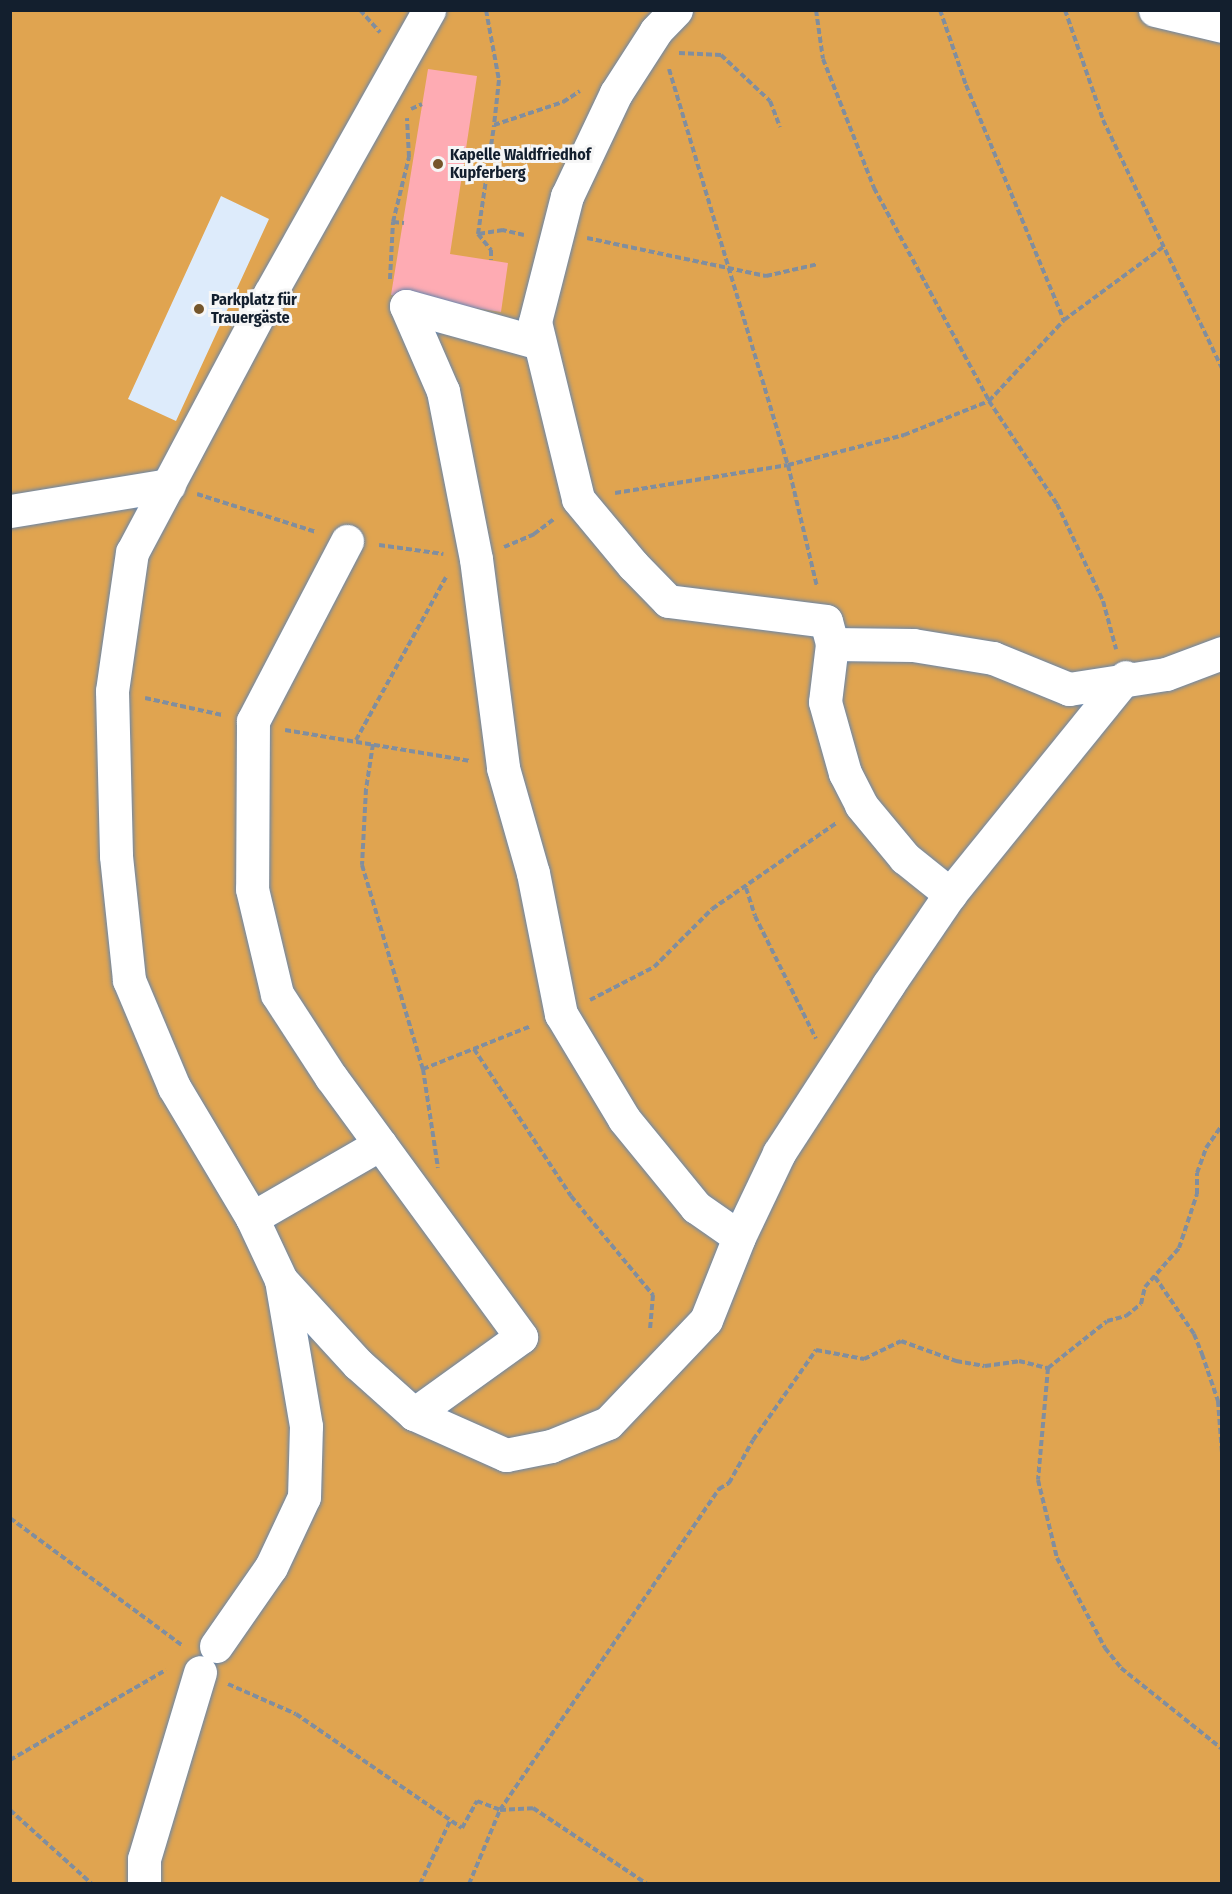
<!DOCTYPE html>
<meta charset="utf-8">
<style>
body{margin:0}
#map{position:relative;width:1232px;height:1894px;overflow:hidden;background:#ddebfb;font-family:"Fira Sans Condensed",sans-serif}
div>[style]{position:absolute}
.forest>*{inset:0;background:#e0a450}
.building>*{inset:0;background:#feabb3}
.path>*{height:4px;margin-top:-2px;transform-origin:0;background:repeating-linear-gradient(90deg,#818e9e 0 6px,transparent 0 9px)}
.roads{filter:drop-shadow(0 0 2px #6685ab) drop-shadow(0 0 2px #6685ab)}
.minor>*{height:33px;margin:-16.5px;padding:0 16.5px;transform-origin:16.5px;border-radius:16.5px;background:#fff}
.dots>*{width:16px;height:16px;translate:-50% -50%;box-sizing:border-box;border:3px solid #f6f6f6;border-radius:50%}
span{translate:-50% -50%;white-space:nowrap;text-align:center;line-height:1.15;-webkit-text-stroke:6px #f6f6f6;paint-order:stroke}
.poi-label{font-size:16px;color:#131f2e;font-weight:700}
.left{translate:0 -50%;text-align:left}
.frame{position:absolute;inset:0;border:12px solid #131f2e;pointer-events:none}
</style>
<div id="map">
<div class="forest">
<i style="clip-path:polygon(evenodd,11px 11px,1221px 11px,1221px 1883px,11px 1883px,11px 11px,221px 196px,269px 219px,176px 421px,128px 399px,221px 196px)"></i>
</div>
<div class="building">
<i style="clip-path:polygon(428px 69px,477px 76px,450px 254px,508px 263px,501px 312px,391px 295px)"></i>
</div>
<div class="path">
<i style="left:360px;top:10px;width:30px;rotate:48deg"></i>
<i style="left:486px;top:10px;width:71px;rotate:79.5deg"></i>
<i style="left:499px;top:80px;width:45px;rotate:96.3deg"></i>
<i style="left:816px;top:10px;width:49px;rotate:81.9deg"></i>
<i style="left:823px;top:59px;width:139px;rotate:68.4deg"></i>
<i style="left:874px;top:188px;width:242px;rotate:61.6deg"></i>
<i style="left:989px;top:401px;width:123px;rotate:56.6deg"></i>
<i style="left:1057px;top:504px;width:107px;rotate:64.6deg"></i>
<i style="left:1103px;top:601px;width:50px;rotate:74.8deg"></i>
<i style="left:940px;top:10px;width:79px;rotate:70.9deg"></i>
<i style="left:966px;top:85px;width:255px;rotate:67.4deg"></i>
<i style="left:1065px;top:10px;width:116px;rotate:70.9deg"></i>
<i style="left:1103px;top:120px;width:275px;rotate:64.4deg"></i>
<i style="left:679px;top:53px;width:42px;rotate:2.7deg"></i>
<i style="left:721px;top:55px;width:67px;rotate:43.2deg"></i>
<i style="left:770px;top:101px;width:28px;rotate:69deg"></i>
<i style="left:669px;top:69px;width:413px;rotate:73.3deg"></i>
<i style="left:788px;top:465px;width:125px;rotate:76.6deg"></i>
<i style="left:411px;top:109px;width:12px;rotate:-24deg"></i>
<i style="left:393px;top:222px;width:11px;rotate:5deg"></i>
<i style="left:478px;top:234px;width:21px;rotate:51deg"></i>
<i style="left:491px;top:250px;width:10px;rotate:90deg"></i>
<i style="left:524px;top:235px;width:22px;rotate:-167deg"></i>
<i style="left:503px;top:230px;width:25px;rotate:171deg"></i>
<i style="left:478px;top:234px;width:110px;rotate:-81.6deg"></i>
<i style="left:494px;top:125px;width:73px;rotate:-18.4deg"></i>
<i style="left:563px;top:102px;width:20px;rotate:-33deg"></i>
<i style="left:587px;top:238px;width:183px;rotate:12deg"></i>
<i style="left:766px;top:276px;width:53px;rotate:-13deg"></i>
<i style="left:390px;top:279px;width:57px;rotate:-87deg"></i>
<i style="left:393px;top:222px;width:67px;rotate:-76.2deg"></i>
<i style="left:409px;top:157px;width:39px;rotate:-93deg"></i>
<i style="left:615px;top:493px;width:175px;rotate:-9.2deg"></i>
<i style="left:788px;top:465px;width:120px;rotate:-14.5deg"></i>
<i style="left:904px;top:435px;width:92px;rotate:-21.8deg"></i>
<i style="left:989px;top:401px;width:110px;rotate:-47.2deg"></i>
<i style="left:1064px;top:320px;width:123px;rotate:-36.4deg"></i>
<i style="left:197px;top:494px;width:125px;rotate:17.7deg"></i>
<i style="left:379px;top:545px;width:65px;rotate:8deg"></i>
<i style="left:504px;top:547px;width:33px;rotate:-23deg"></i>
<i style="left:534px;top:534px;width:26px;rotate:-37deg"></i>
<i style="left:145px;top:698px;width:79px;rotate:12.4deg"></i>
<i style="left:285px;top:730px;width:188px;rotate:9.5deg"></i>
<i style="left:356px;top:740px;width:186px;rotate:-61.1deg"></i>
<i style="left:373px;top:744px;width:46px;rotate:98.8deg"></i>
<i style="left:366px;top:789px;width:76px;rotate:93deg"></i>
<i style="left:362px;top:865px;width:213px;rotate:73.4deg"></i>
<i style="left:423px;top:1069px;width:100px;rotate:81.4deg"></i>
<i style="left:746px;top:888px;width:29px;rotate:72deg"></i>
<i style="left:755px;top:916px;width:137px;rotate:63.6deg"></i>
<i style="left:590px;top:1000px;width:72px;rotate:-27.3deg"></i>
<i style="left:654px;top:967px;width:82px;rotate:-45deg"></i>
<i style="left:712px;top:909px;width:151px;rotate:-34.7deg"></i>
<i style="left:474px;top:1049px;width:176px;rotate:56.6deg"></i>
<i style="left:571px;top:1196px;width:129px;rotate:50.4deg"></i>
<i style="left:653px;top:1295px;width:36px;rotate:95deg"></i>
<i style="left:423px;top:1069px;width:116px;rotate:-21.7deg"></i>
<i style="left:1155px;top:1277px;width:69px;rotate:55.6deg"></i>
<i style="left:1194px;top:1334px;width:22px;rotate:68deg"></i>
<i style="left:1202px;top:1354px;width:50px;rotate:71.2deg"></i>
<i style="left:1218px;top:1401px;width:52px;rotate:85.6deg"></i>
<i style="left:1048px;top:1368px;width:112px;rotate:95.1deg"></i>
<i style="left:1038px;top:1480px;width:80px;rotate:76.3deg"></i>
<i style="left:1057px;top:1558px;width:102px;rotate:61.9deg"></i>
<i style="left:1105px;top:1648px;width:26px;rotate:51deg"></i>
<i style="left:1121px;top:1668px;width:129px;rotate:38.7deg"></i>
<i style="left:10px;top:1518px;width:215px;rotate:36.5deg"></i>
<i style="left:228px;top:1684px;width:74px;rotate:23.8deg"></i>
<i style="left:296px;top:1714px;width:201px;rotate:34.5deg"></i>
<i style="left:462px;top:1828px;width:31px;rotate:-61deg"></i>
<i style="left:477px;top:1801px;width:25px;rotate:21deg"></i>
<i style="left:500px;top:1810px;width:33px;rotate:-3deg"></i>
<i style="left:533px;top:1808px;width:137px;rotate:33.7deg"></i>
<i style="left:10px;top:1760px;width:180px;rotate:-30deg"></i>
<i style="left:10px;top:1810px;width:110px;rotate:42.1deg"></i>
<i style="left:420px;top:1884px;width:70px;rotate:-64.5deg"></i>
<i style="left:469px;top:1884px;width:80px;rotate:-67.3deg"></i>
<i style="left:500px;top:1810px;width:389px;rotate:-55.7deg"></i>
<i style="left:719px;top:1489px;width:12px;rotate:-31deg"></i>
<i style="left:729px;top:1483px;width:49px;rotate:-60.8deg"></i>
<i style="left:753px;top:1440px;width:110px;rotate:-55deg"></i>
<i style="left:816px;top:1350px;width:49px;rotate:10.6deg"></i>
<i style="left:864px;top:1359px;width:41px;rotate:-25.9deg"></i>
<i style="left:901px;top:1341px;width:59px;rotate:20deg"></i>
<i style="left:956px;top:1361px;width:29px;rotate:10deg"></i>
<i style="left:985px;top:1366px;width:34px;rotate:-8deg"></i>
<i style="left:1019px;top:1361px;width:30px;rotate:14deg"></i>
<i style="left:1048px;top:1368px;width:75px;rotate:-38.5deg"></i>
<i style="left:1107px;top:1321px;width:20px;rotate:-15deg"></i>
<i style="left:1126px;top:1316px;width:19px;rotate:-39deg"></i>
<i style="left:1141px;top:1304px;width:17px;rotate:-77deg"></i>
<i style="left:1145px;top:1287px;width:52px;rotate:-48.9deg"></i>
<i style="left:1179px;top:1248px;width:57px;rotate:-71.6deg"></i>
<i style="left:1197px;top:1194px;width:21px;rotate:-90deg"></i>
<i style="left:1197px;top:1173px;width:27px;rotate:-70deg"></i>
<i style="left:1206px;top:1148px;width:28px;rotate:-55deg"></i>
</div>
<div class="roads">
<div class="minor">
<i style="left:429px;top:10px;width:325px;rotate:119.3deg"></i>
<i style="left:270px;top:293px;width:293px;rotate:118deg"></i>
<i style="left:132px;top:552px;width:140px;rotate:98.2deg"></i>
<i style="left:112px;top:691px;width:165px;rotate:88.6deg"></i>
<i style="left:116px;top:856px;width:125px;rotate:84deg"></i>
<i style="left:129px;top:980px;width:116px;rotate:67.2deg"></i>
<i style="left:174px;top:1087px;width:152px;rotate:59.2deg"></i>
<i style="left:252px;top:1218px;width:68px;rotate:64.9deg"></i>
<i style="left:281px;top:1280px;width:114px;rotate:47.5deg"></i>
<i style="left:358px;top:1364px;width:75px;rotate:41.8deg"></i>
<i style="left:414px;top:1414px;width:101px;rotate:24deg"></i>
<i style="left:506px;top:1455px;width:46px;rotate:-11.3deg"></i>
<i style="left:551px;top:1446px;width:61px;rotate:-22deg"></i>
<i style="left:608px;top:1423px;width:142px;rotate:-46.4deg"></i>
<i style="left:706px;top:1320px;width:89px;rotate:-68.3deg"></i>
<i style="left:739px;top:1237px;width:93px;rotate:-64.5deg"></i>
<i style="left:779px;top:1153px;width:200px;rotate:-57deg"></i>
<i style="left:888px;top:985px;width:110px;rotate:-55.7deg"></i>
<i style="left:950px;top:894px;width:279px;rotate:-51deg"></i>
<i style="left:676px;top:10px;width:29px;rotate:134deg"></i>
<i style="left:656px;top:31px;width:74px;rotate:122.8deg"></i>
<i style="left:616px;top:93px;width:114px;rotate:115.4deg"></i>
<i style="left:567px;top:196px;width:130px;rotate:104.3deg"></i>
<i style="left:535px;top:322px;width:182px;rotate:76.3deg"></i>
<i style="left:578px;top:499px;width:86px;rotate:50.2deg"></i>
<i style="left:633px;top:565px;width:50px;rotate:45.8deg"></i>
<i style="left:668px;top:601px;width:159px;rotate:7.2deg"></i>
<i style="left:826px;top:621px;width:24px;rotate:75deg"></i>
<i style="left:832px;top:644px;width:81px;rotate:0.7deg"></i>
<i style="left:913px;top:645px;width:81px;rotate:9.2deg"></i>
<i style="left:993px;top:658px;width:82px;rotate:22.2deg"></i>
<i style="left:1069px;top:689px;width:98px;rotate:-8.8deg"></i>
<i style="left:1166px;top:674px;width:60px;rotate:-20.6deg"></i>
<i style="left:1155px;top:10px;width:69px;rotate:13.4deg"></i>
<i style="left:406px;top:306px;width:93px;rotate:66.5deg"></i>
<i style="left:443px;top:391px;width:171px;rotate:78.9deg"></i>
<i style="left:476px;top:559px;width:211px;rotate:82.6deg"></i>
<i style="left:503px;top:768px;width:109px;rotate:74.1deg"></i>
<i style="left:533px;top:873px;width:144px;rotate:78.8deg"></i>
<i style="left:561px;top:1014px;width:122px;rotate:59deg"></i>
<i style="left:624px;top:1119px;width:114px;rotate:50.7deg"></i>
<i style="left:696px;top:1207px;width:52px;rotate:34.9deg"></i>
<i style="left:406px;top:306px;width:138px;rotate:15.5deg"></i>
<i style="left:10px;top:511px;width:161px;rotate:-9.3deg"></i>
<i style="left:347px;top:541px;width:203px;rotate:117.6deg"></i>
<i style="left:253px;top:721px;width:168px;rotate:90.3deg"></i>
<i style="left:252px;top:889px;width:108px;rotate:76.6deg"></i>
<i style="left:277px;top:994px;width:99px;rotate:57deg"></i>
<i style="left:331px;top:1077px;width:322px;rotate:53.8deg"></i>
<i style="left:521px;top:1337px;width:132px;rotate:144.3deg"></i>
<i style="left:832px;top:644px;width:58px;rotate:96.9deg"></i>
<i style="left:825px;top:702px;width:74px;rotate:74.3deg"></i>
<i style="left:845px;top:773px;width:36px;rotate:63deg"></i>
<i style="left:861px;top:805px;width:69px;rotate:50.3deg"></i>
<i style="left:905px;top:858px;width:58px;rotate:38.7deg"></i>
<i style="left:252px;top:1218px;width:148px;rotate:-30deg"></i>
<i style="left:216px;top:1646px;width:96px;rotate:-55.2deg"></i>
<i style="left:271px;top:1567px;width:77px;rotate:-64.8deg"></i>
<i style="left:304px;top:1497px;width:71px;rotate:-88.4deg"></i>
<i style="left:306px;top:1426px;width:148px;rotate:-99.7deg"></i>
<i style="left:144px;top:1884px;width:25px;rotate:-90deg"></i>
<i style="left:144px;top:1859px;width:195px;rotate:-73.3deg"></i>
</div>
</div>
<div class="dots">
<i style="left:438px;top:164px;background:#75562b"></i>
<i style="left:199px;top:309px;background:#75562b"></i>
</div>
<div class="poi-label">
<span class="left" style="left:450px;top:164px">Kapelle Waldfriedhof<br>Kupferberg</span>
<span class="left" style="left:211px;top:309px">Parkplatz für<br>Trauergäste</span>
</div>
<div class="frame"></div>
</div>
